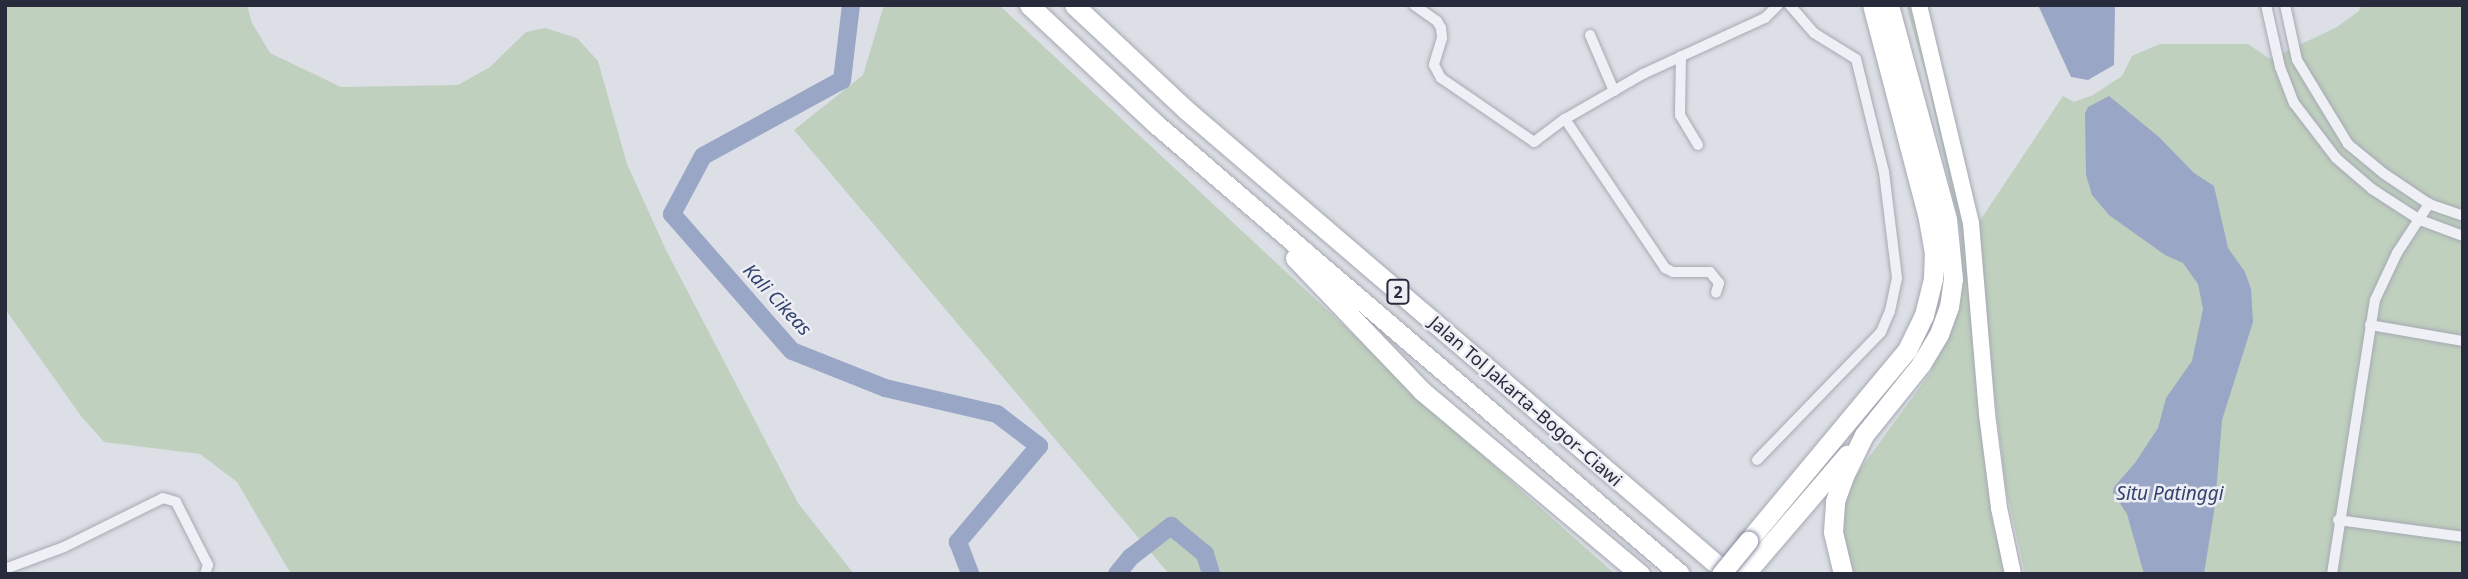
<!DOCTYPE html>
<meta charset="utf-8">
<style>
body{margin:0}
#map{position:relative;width:2468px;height:579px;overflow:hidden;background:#dddfe6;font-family:"Noto Sans",sans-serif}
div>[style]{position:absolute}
.green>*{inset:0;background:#bfd0be}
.water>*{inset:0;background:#99a6c5}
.river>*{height:18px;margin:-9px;padding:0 9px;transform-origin:9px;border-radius:9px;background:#99a6c5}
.roads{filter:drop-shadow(0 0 2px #a6a9b3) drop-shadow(0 0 2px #a6a9b3)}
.street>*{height:10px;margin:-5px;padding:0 5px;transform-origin:5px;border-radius:5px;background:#eff0f5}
.secondary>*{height:16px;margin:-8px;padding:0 8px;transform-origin:8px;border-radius:8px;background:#fff}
.highway>*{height:19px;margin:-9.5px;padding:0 9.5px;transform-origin:9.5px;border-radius:9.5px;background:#fff}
.bridges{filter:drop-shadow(0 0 2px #858a9c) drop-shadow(0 0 2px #858a9c)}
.highway-bridge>*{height:19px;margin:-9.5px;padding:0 9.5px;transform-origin:9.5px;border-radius:9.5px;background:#fff}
span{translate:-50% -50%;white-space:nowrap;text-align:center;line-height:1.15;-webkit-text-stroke:5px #eceef4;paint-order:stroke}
.shield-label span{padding:2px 5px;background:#eceef4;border:2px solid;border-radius:5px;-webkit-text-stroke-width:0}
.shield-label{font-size:16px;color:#272b3c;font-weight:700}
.street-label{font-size:18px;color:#272b3c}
.water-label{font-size:19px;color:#33426d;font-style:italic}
.frame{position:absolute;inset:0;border:7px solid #272b3c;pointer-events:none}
</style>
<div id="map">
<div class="green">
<i style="clip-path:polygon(5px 5px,247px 5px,252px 23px,270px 53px,341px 87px,458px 85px,490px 67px,526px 32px,545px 28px,577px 38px,598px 61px,627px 164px,666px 250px,798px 503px,854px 574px,291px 574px,237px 482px,200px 454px,104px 442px,81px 416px,5px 309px)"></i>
<i style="clip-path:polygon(884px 5px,999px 5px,1526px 495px,1615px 574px,1169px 574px,794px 130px,863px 75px)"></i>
<i style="clip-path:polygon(1906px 5px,1910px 5px,1932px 79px,1965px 235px,2009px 574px,1850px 574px,1839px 544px,1848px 486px,1931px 372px,1961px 297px,1961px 235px,1927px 79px)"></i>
<i style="clip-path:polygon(2361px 5px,2463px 5px,2463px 574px,2025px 574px,2005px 484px,1987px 330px,1979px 222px,2063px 96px,2074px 102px,2093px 95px,2122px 76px,2132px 56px,2160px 44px,2248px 44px,2270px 59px,2337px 27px,2359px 11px)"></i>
</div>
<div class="water">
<i style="clip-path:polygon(2038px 5px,2115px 5px,2114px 65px,2088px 80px,2071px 77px)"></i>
<i style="clip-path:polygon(2109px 96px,2159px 137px,2194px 173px,2214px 186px,2228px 248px,2245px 272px,2251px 289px,2253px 322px,2222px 420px,2215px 505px,2204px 574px,2144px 574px,2127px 514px,2113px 493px,2114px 487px,2135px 463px,2158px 428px,2166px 398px,2192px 361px,2203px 309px,2198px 284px,2183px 263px,2165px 255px,2109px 215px,2092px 195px,2086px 175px,2085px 113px,2088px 107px)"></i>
</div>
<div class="river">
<i style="left:851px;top:5px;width:76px;rotate:96.8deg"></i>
<i style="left:842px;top:80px;width:158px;rotate:151.3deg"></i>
<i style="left:703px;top:156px;width:66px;rotate:118.1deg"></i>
<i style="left:672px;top:214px;width:182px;rotate:48.8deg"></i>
<i style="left:792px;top:351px;width:100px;rotate:21.7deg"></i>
<i style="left:885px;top:388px;width:115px;rotate:13.1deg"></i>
<i style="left:997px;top:414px;width:53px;rotate:37.3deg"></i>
<i style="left:1039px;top:446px;width:126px;rotate:130.2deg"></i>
<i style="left:958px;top:542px;width:34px;rotate:69deg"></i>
<i style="left:1117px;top:574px;width:22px;rotate:-51deg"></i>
<i style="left:1131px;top:557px;width:51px;rotate:-37.8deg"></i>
<i style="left:1171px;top:526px;width:44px;rotate:39.5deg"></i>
<i style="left:1205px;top:554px;width:21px;rotate:73deg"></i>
</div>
<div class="roads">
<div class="street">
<i style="left:1414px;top:5px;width:28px;rotate:35deg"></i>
<i style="left:1437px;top:21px;width:8px;rotate:60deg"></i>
<i style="left:1441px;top:28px;width:10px;rotate:84deg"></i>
<i style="left:1442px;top:38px;width:28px;rotate:107deg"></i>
<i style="left:1434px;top:65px;width:15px;rotate:62deg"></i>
<i style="left:1441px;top:78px;width:113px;rotate:34.5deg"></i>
<i style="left:1534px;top:142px;width:39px;rotate:-37deg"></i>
<i style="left:1565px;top:119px;width:90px;rotate:-30deg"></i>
<i style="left:1643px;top:74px;width:134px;rotate:-24.7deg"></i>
<i style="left:1765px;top:18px;width:18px;rotate:-45deg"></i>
<i style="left:2266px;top:5px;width:64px;rotate:77.3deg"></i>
<i style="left:2280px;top:67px;width:39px;rotate:69deg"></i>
<i style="left:2294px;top:103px;width:69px;rotate:52.6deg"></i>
<i style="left:2336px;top:158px;width:48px;rotate:40.7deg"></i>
<i style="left:2372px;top:189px;width:57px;rotate:32.9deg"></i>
<i style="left:2420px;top:220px;width:46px;rotate:20.4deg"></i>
<i style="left:2285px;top:5px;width:56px;rotate:77.7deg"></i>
<i style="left:2297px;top:60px;width:98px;rotate:58.7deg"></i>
<i style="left:2348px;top:144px;width:45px;rotate:39.6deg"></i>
<i style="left:2383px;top:173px;width:55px;rotate:34deg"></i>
<i style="left:2429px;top:204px;width:36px;rotate:19deg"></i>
<i style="left:1590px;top:35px;width:61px;rotate:66.8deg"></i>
<i style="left:1681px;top:56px;width:59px;rotate:91deg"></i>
<i style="left:1680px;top:115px;width:35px;rotate:59deg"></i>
<i style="left:1565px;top:119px;width:179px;rotate:56.1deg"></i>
<i style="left:1665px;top:268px;width:9px;rotate:27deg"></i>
<i style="left:1673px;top:272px;width:37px"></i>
<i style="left:1710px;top:272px;width:14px;rotate:51deg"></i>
<i style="left:1719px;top:283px;width:10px;rotate:107deg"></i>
<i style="left:2370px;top:325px;width:94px;rotate:9.8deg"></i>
<i style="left:1757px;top:460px;width:178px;rotate:-45.9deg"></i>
<i style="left:1881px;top:332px;width:23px;rotate:-67deg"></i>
<i style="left:1890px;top:311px;width:34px;rotate:-78deg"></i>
<i style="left:1897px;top:278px;width:107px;rotate:-97deg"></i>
<i style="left:1884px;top:172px;width:116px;rotate:-103.9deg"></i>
<i style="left:1856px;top:59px;width:49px;rotate:-148.2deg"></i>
<i style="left:1814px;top:33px;width:37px;rotate:-131deg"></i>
<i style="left:2338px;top:520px;width:126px;rotate:7.7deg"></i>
<i style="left:5px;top:569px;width:63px;rotate:-20.4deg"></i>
<i style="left:64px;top:547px;width:110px;rotate:-26.3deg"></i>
<i style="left:163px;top:498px;width:14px;rotate:17deg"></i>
<i style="left:176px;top:502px;width:71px;rotate:63.1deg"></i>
<i style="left:208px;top:565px;width:9px;rotate:108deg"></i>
<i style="left:2332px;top:574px;width:277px;rotate:-81.1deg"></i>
<i style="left:2375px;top:300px;width:52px;rotate:-64.9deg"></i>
<i style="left:2397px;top:253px;width:59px;rotate:-56.9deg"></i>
</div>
<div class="secondary">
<i style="left:1919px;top:5px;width:224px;rotate:76.6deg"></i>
<i style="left:1971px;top:223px;width:192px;rotate:85.2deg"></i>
<i style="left:1987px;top:414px;width:95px;rotate:82.7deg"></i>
<i style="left:1999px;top:508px;width:67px;rotate:78deg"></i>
</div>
<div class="highway">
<i style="left:1029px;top:5px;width:175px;rotate:43.2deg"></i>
<i style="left:1157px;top:125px;width:689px;rotate:40.65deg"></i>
<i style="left:1074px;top:5px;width:152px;rotate:43.1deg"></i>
<i style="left:1185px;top:109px;width:715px;rotate:40.58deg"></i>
<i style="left:1295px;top:258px;width:184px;rotate:46.3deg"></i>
<i style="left:1422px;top:391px;width:285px;rotate:40deg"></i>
<i style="left:1748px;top:541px;width:249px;rotate:-50.2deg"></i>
<i style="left:1907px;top:350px;width:39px;rotate:-64deg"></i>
<i style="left:1924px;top:315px;width:38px;rotate:-76deg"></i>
<i style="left:1933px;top:278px;width:25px;rotate:-88deg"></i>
<i style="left:1934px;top:253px;width:36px;rotate:-100deg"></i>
<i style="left:1928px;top:218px;width:220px;rotate:-104.7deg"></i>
<i style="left:1745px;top:574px;width:157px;rotate:-49.4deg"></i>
<i style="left:1843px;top:574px;width:43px;rotate:-103.4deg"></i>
<i style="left:1833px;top:532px;width:31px;rotate:-86deg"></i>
<i style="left:1835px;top:501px;width:27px;rotate:-70deg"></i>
<i style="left:1844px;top:476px;width:46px;rotate:-64deg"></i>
<i style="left:1864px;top:435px;width:91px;rotate:-51.2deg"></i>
<i style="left:1921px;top:364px;width:35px;rotate:-59deg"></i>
<i style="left:1939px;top:334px;width:29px;rotate:-70deg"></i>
<i style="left:1949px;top:307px;width:28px;rotate:-82deg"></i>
<i style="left:1953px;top:279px;width:60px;rotate:-95.7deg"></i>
<i style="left:1947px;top:219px;width:222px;rotate:-105.2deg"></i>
</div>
</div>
<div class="bridges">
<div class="highway-bridge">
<i style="left:1721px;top:574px;width:43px;rotate:-50.7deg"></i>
</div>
</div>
<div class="shield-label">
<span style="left:1398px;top:292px">2</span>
</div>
<div class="street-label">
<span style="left:1526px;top:401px;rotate:41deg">Jalan Tol Jakarta–Bogor–Ciawi</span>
</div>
<div class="water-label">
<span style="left:777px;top:300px;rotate:47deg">Kali Cikeas</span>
<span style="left:2170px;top:494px">Situ Patinggi</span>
</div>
<div class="frame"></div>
</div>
